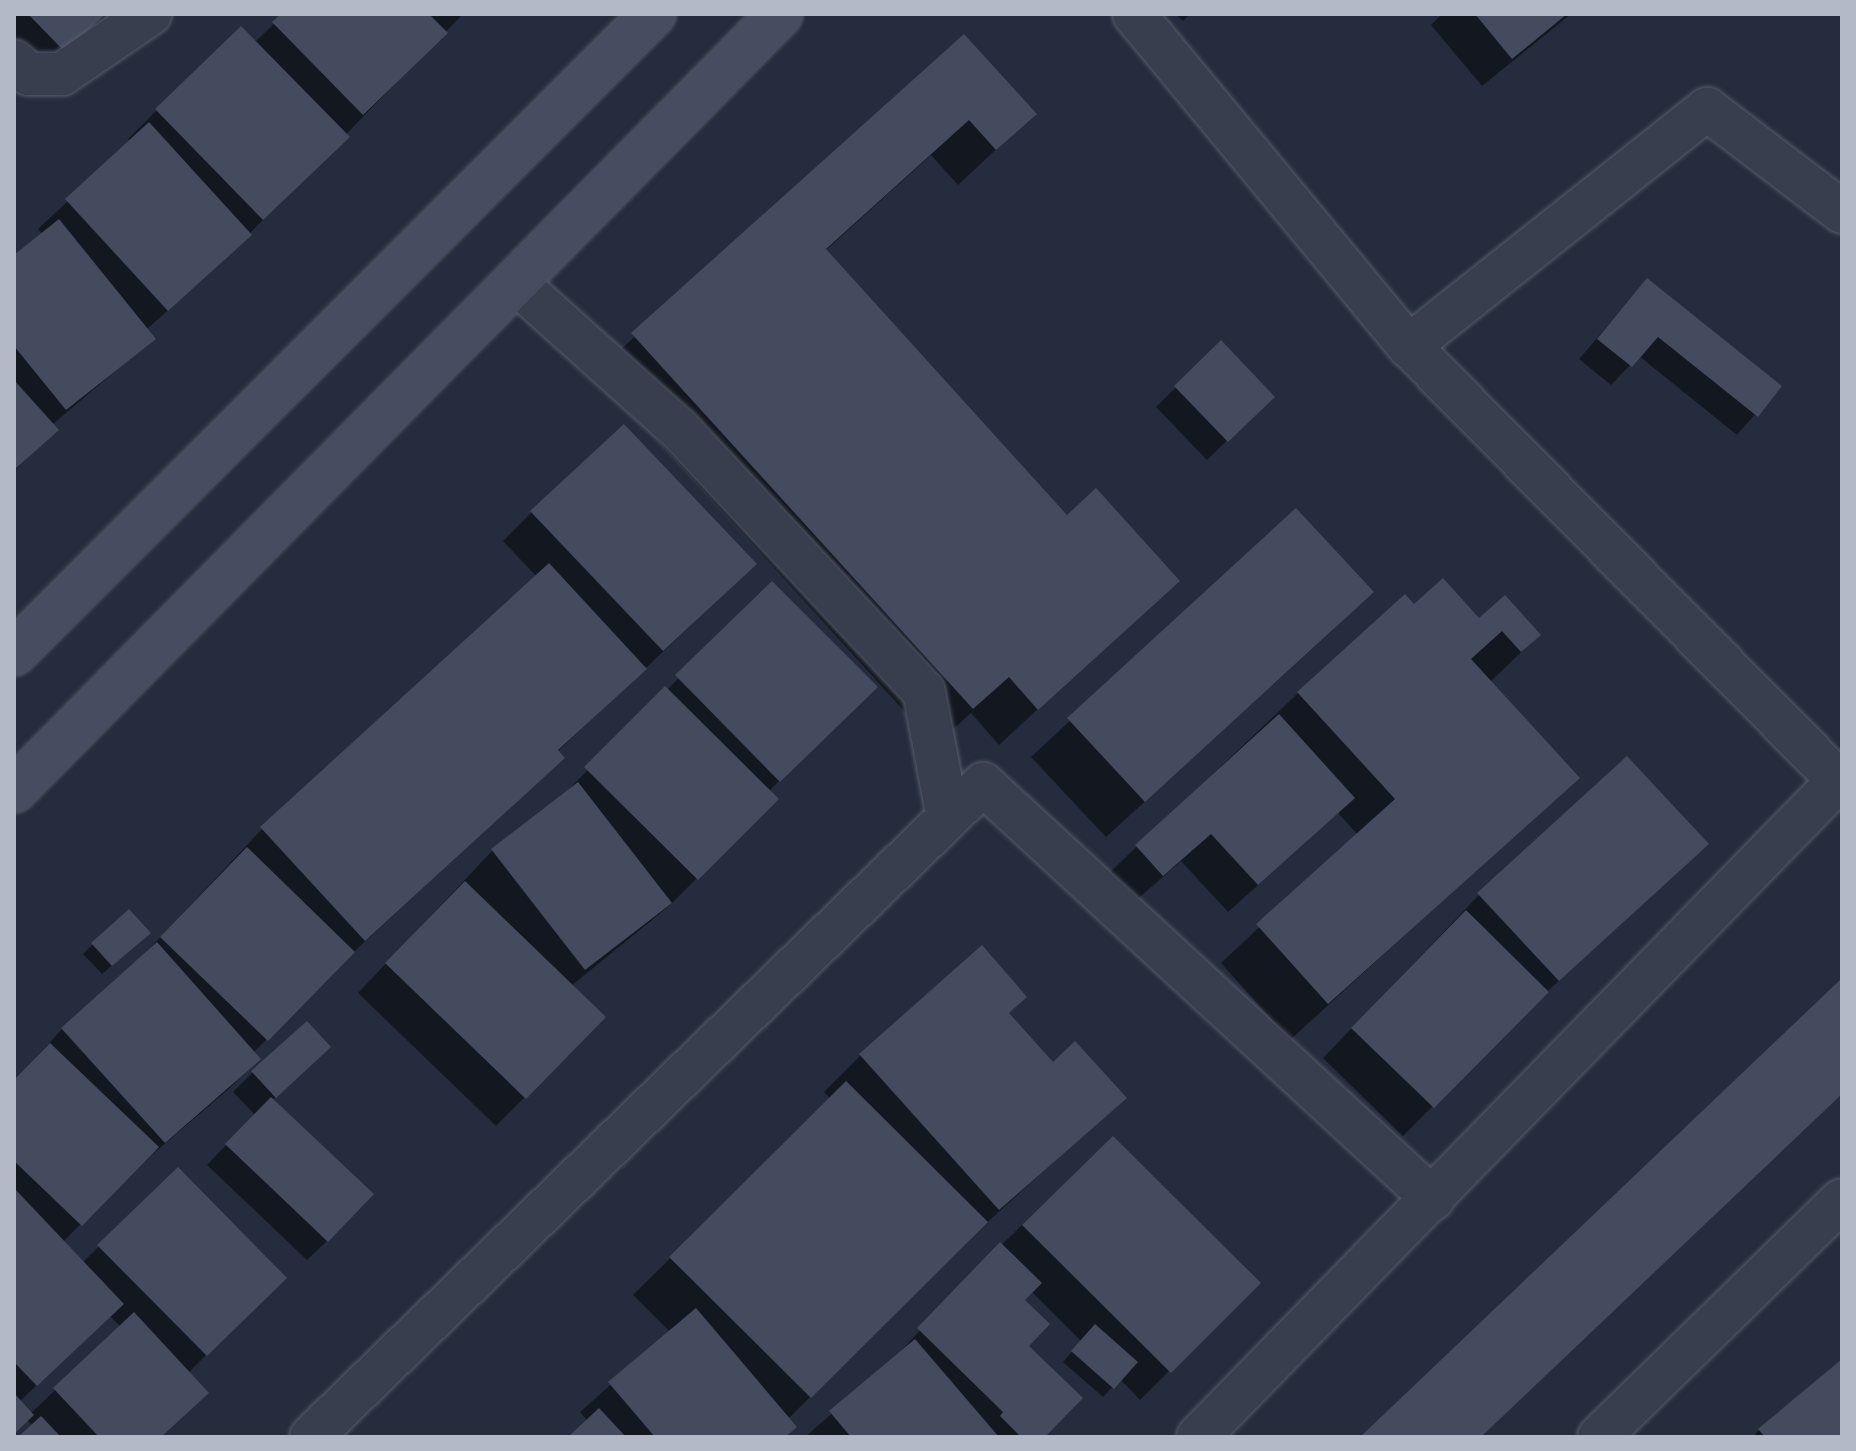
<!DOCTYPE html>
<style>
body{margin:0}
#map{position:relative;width:1856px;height:1451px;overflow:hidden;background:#252c3d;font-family:"Exo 2",sans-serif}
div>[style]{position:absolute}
.shadow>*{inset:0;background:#0007}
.building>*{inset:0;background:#444b5f}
.roads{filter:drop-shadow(0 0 2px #565c6b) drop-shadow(0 0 2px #565c6b)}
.street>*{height:42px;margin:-21px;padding:0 21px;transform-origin:21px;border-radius:21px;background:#383e4d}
.secondary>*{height:44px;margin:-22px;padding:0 22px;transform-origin:22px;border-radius:22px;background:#474d60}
span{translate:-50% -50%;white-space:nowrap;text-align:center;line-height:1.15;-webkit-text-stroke:6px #1d2332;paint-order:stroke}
.frame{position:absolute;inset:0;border:16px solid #b4b9c8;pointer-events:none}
</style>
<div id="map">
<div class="shadow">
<i style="clip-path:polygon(14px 14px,104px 14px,27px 88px,14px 75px)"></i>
<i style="clip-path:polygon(284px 14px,463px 14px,221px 263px,146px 330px,153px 339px,52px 425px,56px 430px,14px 471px,14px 258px,43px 235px,38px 229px,131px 142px,128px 139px,157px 110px,254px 43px)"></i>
<i style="clip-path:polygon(1175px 14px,1190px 14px,1183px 21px)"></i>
<i style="clip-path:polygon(1442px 14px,1571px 14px,1482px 86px,1431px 25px)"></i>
<i style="clip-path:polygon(964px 37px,1034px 114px,958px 185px,931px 155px,825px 251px,1066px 518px,1177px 581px,999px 745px,971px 713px,935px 745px,596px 372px)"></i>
<i style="clip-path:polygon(1647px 280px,1779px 387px,1737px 435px,1639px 356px,1611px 385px,1579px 359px)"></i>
<i style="clip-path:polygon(1221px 343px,1272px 397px,1207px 460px,1156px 407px)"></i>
<i style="clip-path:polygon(1296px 511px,1334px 629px,1106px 837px,1031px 757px)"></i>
<i style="clip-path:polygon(evenodd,532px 512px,725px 593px,557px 752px,562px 758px,525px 794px,346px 959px,253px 1053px,258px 1059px,230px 1088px,134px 1170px,63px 1242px,82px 1263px,178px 1170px,284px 1278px,188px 1373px,161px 1437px,21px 1437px,33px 1426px,27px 1420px,14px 1432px,14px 1082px,62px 1029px,135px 964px,262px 829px,537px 577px,503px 541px,532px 512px,110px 1316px,121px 1327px,30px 1414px,19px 1402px,110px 1316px)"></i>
<i style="clip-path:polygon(772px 584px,846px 716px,769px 791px,776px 799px,668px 907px,571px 986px,604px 1017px,496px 1126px,358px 993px,492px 851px,559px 799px)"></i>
<i style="clip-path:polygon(1413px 607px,1539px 635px,1490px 682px,1577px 778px,1290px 1040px,1221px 963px,1358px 835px,1338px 813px,1228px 912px,1181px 861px,1133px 903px,1107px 875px,1298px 693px)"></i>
<i style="clip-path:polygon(1627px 759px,1677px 872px,1536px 1002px,1403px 1136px,1323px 1058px,1479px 895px)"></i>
<i style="clip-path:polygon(139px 942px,102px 974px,83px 954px,93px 944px)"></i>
<i style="clip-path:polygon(1840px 983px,1842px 1093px,1481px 1437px,1363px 1437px)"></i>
<i style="clip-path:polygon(1008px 1014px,1052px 1065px,1124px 1098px,969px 1239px,788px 1419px,784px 1437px,571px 1437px,588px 1421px,580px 1412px,670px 1332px,633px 1295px,831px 1099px,824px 1092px,861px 1055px)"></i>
<i style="clip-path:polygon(309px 1067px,272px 1100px,327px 1241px,307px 1260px,207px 1165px,255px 1115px,233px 1092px,253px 1072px)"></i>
<i style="clip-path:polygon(1113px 1138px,1258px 1283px,1140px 1400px,1120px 1379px,1103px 1397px,1063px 1362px,1081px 1341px,1031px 1291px,1022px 1300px,1042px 1437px,805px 1437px,892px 1361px,972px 1273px)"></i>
<i style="clip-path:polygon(1842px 1361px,1842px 1437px,1753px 1437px,1759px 1430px)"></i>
</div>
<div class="building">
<i style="clip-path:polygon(28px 14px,105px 14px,65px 52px)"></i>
<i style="clip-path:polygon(281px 14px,429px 14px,448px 33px,363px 115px,272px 22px)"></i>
<i style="clip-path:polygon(1475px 14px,1567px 14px,1512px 59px)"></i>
<i style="clip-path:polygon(241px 26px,350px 137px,263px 220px,155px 109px)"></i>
<i style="clip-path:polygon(964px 34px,1037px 114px,996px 150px,969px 120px,826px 249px,1067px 515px,1096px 488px,1180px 581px,1038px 710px,1009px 677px,973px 709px,631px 333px)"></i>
<i style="clip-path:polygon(149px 122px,252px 235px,168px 311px,65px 199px)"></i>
<i style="clip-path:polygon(59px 219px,156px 339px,66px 410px,14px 346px,14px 255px)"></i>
<i style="clip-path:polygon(1647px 278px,1782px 386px,1758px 417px,1658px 337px,1632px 367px,1597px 339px)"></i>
<i style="clip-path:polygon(1221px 340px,1275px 397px,1228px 442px,1174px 386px)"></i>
<i style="clip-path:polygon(14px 380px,59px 430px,14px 470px)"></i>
<i style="clip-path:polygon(624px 424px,757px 564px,663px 651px,530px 511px)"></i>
<i style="clip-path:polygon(1296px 508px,1374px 592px,1145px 802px,1067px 718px)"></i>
<i style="clip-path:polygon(549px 563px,647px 669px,558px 750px,565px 758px,365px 941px,260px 827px)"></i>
<i style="clip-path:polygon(1443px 578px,1479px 618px,1505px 595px,1541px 635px,1521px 652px,1502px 631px,1471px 659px,1580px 778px,1328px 1004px,1256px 924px,1395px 799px,1297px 692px,1405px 594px,1414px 604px)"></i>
<i style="clip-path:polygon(772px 581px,878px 687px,780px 782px,675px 675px)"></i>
<i style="clip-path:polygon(665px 686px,779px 799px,698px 880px,584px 767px)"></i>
<i style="clip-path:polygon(1279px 714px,1355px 798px,1258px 885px,1211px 834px,1163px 876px,1135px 845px)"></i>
<i style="clip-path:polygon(1627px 756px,1709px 844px,1559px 981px,1477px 893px)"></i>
<i style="clip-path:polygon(578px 782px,672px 903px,585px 970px,491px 849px)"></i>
<i style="clip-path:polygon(247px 847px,355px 952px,268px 1041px,160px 937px)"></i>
<i style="clip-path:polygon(465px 881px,606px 1017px,526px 1099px,385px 963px)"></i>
<i style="clip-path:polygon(129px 909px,151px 933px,112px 966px,91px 943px)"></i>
<i style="clip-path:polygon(1466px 910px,1549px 992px,1434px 1108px,1351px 1028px)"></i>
<i style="clip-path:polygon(157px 942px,261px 1059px,165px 1143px,61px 1028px)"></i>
<i style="clip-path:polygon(982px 945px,1027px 997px,1009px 1013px,1053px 1062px,1075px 1041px,1127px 1098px,999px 1210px,859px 1054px)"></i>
<i style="clip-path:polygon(1840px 980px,1842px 1094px,1481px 1437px,1360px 1437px)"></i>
<i style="clip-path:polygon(307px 1021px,331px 1047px,276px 1098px,251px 1071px)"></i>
<i style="clip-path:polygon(50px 1043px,159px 1147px,82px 1226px,14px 1161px,14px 1080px)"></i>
<i style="clip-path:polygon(846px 1081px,988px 1222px,811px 1398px,669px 1257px)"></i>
<i style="clip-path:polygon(271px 1097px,374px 1194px,328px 1242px,225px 1144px)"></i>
<i style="clip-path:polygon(1113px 1136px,1261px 1283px,1171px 1373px,1022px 1225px)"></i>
<i style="clip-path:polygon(178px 1167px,287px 1278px,207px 1356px,97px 1245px)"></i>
<i style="clip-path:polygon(14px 1188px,124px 1304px,37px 1386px,14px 1362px)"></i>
<i style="clip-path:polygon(1000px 1242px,1042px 1283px,1025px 1300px,1050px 1324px,1029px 1346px,1083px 1398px,1045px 1437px,1021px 1437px,1000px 1416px,1003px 1412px,917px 1328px)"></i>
<i style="clip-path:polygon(696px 1308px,797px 1427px,785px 1437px,655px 1437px,608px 1382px)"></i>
<i style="clip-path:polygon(134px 1312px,209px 1393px,161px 1437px,99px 1437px,53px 1388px)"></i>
<i style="clip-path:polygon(1095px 1324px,1138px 1362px,1114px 1389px,1071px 1351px)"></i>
<i style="clip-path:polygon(915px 1339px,999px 1437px,851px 1437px,829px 1411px)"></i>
<i style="clip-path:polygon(1842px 1359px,1842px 1437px,1765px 1437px,1758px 1429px)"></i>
<i style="clip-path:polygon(14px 1393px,34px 1415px,14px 1434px)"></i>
<i style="clip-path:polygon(599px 1408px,626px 1437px,568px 1437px)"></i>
<i style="clip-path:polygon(41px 1416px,61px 1437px,18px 1437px)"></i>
</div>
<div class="roads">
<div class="street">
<i style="left:1134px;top:14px;width:431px;rotate:50.4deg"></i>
<i style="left:1409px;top:346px;width:616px;rotate:45.33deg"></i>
<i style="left:14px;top:61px;width:20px;rotate:41deg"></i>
<i style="left:29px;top:74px;width:33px"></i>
<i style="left:62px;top:74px;width:107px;rotate:-34.3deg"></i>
<i style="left:515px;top:282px;width:220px;rotate:41.9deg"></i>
<i style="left:679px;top:429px;width:359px;rotate:47deg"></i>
<i style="left:924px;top:692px;width:128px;rotate:79.2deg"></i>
<i style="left:1409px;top:346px;width:381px;rotate:-38.5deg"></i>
<i style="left:1707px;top:109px;width:170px;rotate:37.3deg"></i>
<i style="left:311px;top:1437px;width:937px;rotate:-44.18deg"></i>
<i style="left:983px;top:784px;width:612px;rotate:42.68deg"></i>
<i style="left:1198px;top:1437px;width:918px;rotate:-45.71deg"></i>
<i style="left:1599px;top:1437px;width:339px;rotate:-44.3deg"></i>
</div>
<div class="secondary">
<i style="left:14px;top:653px;width:904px;rotate:-45deg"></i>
<i style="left:14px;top:790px;width:1090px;rotate:-45.37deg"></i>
</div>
</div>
<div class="frame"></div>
</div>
